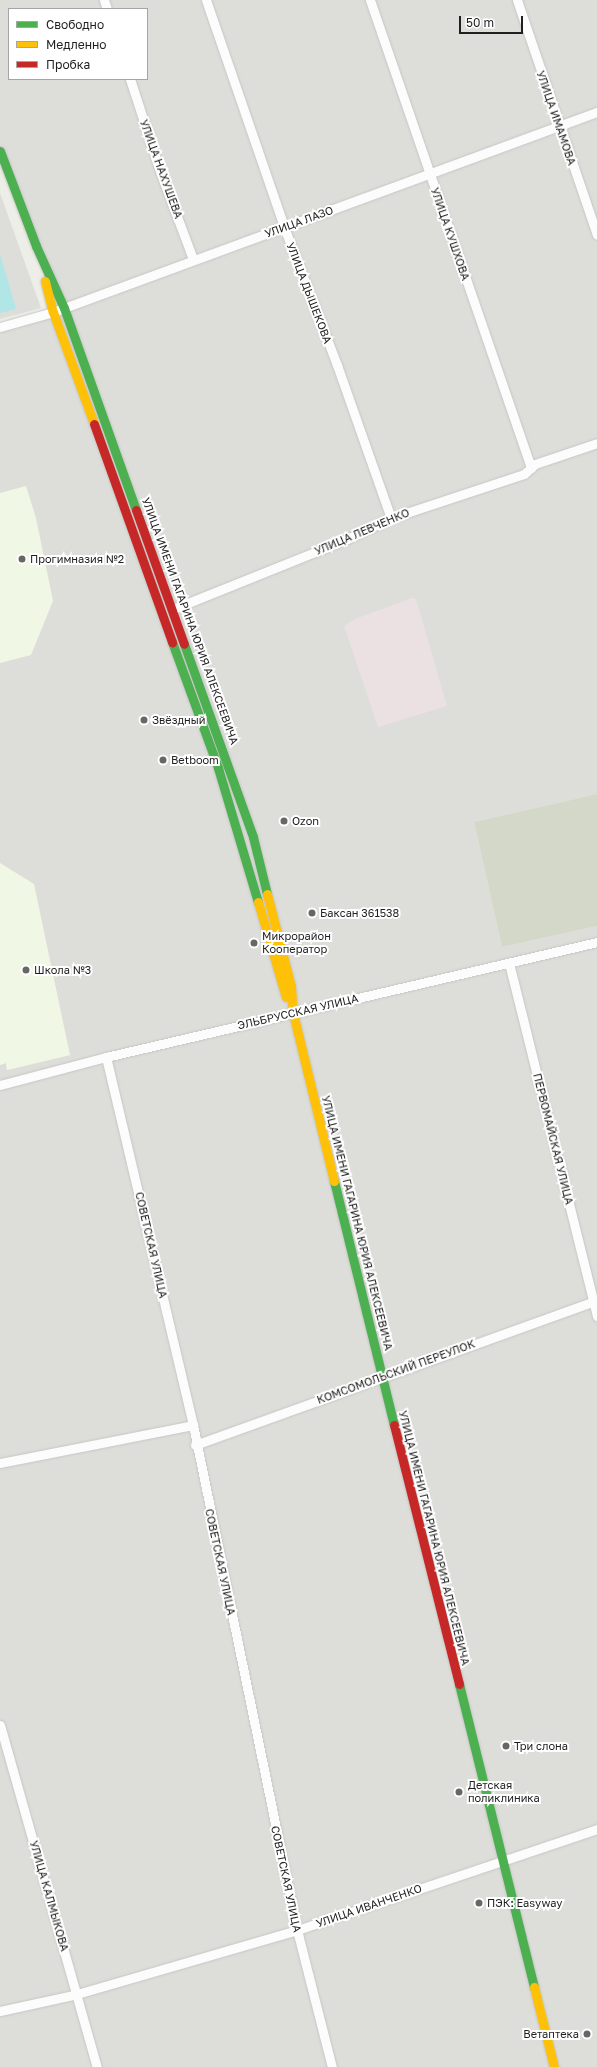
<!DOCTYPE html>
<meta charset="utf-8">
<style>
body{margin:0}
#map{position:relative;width:597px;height:2067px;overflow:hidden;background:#eeeee8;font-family:"Golos Text",sans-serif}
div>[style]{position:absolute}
.residential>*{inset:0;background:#ddddd9}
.industrial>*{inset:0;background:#ece1e2}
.education>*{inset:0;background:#f0f7e4}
.construction>*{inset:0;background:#d3d8c9}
.pitch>*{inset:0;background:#b0e6e6}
.roads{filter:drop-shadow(0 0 1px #c6c6c4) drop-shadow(0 0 1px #c6c6c4)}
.street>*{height:9px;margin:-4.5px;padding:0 4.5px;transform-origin:4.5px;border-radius:4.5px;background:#fcfcfc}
.fast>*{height:9px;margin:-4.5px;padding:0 4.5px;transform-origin:4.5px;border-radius:4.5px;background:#4caf50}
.slow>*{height:9px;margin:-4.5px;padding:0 4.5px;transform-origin:4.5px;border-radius:4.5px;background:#ffc107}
.jam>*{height:9px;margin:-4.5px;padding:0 4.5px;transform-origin:4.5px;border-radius:4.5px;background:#c62828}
.dots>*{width:11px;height:11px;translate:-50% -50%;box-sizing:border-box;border:2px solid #fff;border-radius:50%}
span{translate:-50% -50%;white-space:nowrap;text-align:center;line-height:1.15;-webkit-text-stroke:4px #fff;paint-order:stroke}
.street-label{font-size:11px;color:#1f1f1f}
.poi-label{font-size:11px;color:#1f1f1f}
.left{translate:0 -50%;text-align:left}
.right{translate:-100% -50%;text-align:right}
.legend{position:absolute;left:8px;top:8px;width:140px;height:72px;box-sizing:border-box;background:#fff;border:1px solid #a5a5a5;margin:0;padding:5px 7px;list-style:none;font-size:12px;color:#1f1f1f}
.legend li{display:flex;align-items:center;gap:8px;height:20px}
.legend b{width:20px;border:1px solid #a5a5a5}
.scale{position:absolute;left:459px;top:16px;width:64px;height:18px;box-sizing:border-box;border:2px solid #1f1f1f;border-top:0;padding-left:5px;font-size:12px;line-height:14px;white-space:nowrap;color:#1f1f1f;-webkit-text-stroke:3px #fff;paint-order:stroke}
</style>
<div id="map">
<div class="residential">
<i style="clip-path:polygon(evenodd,0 0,597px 0,597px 794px,474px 822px,502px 947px,597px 926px,597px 2067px,0 2067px,0 1065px,6px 1063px,7px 1070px,70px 1055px,29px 883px,0 863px,0 327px,53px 312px,36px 246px,0 151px,0 0,9px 9px,147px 9px,147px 79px,9px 79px,9px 9px)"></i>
<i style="clip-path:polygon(0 193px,41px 308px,0 319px)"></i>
</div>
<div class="industrial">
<i style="clip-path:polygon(412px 598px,416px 599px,447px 706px,378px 727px,344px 626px,355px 619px)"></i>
</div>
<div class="education">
<i style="clip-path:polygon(26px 486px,36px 518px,53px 601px,31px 655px,0 663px,0 493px)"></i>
<i style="clip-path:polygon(0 863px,34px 884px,70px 1055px,7px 1070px,6px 1063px,0 1065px)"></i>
</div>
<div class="construction">
<i style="clip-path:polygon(597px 794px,597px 926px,502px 947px,474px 822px)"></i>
</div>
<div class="pitch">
<i style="clip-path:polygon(0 254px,16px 309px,0 313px)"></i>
</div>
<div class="roads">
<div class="street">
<i style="left:104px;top:0;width:9px;rotate:72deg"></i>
<i style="left:206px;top:0;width:240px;rotate:71deg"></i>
<i style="left:284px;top:227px;width:148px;rotate:69deg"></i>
<i style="left:337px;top:365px;width:162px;rotate:70.6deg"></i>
<i style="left:370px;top:0;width:495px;rotate:71deg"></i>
<i style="left:517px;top:0;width:248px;rotate:71.2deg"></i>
<i style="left:130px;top:79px;width:100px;rotate:71.9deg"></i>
<i style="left:161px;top:174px;width:91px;rotate:69.4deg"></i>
<i style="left:0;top:327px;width:55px;rotate:-15.8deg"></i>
<i style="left:53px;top:312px;width:580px;rotate:-20.19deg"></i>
<i style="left:173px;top:609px;width:188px;rotate:-21.9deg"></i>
<i style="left:347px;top:539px;width:49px;rotate:-25.5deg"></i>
<i style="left:391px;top:518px;width:140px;rotate:-18.3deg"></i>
<i style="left:524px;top:474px;width:15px;rotate:-42deg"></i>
<i style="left:535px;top:464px;width:65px;rotate:-18.7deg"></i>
<i style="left:509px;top:963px;width:364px;rotate:76deg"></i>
<i style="left:106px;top:1057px;width:378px;rotate:76.7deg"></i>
<i style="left:193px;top:1425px;width:516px;rotate:78.36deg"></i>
<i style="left:297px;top:1930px;width:141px;rotate:75.7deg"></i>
<i style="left:0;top:1085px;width:110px;rotate:-14.8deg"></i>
<i style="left:106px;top:1057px;width:504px;rotate:-13.18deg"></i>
<i style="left:195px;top:1445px;width:427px;rotate:-19.8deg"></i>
<i style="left:0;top:1463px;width:197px;rotate:-11.1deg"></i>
<i style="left:0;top:1725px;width:355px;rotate:74.2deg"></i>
<i style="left:0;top:2011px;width:79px;rotate:-12.4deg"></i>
<i style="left:77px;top:1994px;width:229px;rotate:-16.2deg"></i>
<i style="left:297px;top:1930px;width:317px;rotate:-18.6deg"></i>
</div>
<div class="fast">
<i style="left:0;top:151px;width:102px;rotate:69.2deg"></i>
<i style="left:36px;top:246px;width:68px;rotate:65.7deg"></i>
<i style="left:64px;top:308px;width:214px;rotate:70.4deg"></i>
<i style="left:172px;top:642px;width:134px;rotate:69.9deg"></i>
<i style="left:218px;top:768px;width:140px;rotate:73.4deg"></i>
<i style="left:184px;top:644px;width:205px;rotate:70.3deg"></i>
<i style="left:253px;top:837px;width:59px;rotate:76.2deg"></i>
<i style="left:334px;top:1181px;width:251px;rotate:76.2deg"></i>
<i style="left:459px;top:1684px;width:312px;rotate:76.1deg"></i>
</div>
<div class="slow">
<i style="left:45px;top:281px;width:32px;rotate:76deg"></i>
<i style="left:53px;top:312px;width:119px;rotate:69.9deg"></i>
<i style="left:267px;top:894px;width:96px;rotate:75.5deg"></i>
<i style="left:291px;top:987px;width:26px;rotate:86deg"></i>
<i style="left:293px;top:1013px;width:173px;rotate:76.3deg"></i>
<i style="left:258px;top:902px;width:99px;rotate:73.6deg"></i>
<i style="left:534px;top:1987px;width:82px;rotate:76deg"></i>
</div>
<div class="jam">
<i style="left:94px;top:424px;width:232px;rotate:70.3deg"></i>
<i style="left:136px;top:510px;width:142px;rotate:70.3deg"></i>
<i style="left:394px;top:1425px;width:267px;rotate:75.9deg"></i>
</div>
</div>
<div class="dots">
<i style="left:22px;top:559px;background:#676765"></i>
<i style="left:144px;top:720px;background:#676765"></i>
<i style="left:163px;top:760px;background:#676765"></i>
<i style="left:284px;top:821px;background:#676765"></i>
<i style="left:312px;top:913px;background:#676765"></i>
<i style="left:254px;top:943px;background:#676765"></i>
<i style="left:26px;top:970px;background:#676765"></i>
<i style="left:506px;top:1746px;background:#676765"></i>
<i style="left:459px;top:1792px;background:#676765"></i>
<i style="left:479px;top:1903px;background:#676765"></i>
<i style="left:587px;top:2034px;background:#676765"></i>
</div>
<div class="street-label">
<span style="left:556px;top:118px;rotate:71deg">УЛИЦА ИМАМОВА</span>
<span style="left:161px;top:169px;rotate:70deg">УЛИЦА НАХУШЕВА</span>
<span style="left:299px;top:222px;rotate:-20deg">УЛИЦА ЛАЗО</span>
<span style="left:450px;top:234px;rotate:71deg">УЛИЦА КУШХОВА</span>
<span style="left:309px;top:293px;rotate:69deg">УЛИЦА ДЫШЕКОВА</span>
<span style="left:362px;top:532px;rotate:-23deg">УЛИЦА ЛЕВЧЕНКО</span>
<span style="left:190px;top:621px;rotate:70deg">УЛИЦА ИМЕНИ ГАГАРИНА ЮРИЯ АЛЕКСЕЕВИЧА</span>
<span style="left:298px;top:1012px;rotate:-13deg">ЭЛЬБРУССКАЯ УЛИЦА</span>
<span style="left:553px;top:1139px;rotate:76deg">ПЕРВОМАЙСКАЯ УЛИЦА</span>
<span style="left:357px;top:1223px;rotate:76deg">УЛИЦА ИМЕНИ ГАГАРИНА ЮРИЯ АЛЕКСЕЕВИЧА</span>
<span style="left:151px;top:1245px;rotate:77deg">СОВЕТСКАЯ УЛИЦА</span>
<span style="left:396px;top:1372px;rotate:-20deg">КОМСОМОЛЬСКИЙ ПЕРЕУЛОК</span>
<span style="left:434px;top:1538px;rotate:76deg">УЛИЦА ИМЕНИ ГАГАРИНА ЮРИЯ АЛЕКСЕЕВИЧА</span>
<span style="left:220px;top:1562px;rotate:78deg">СОВЕТСКАЯ УЛИЦА</span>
<span style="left:286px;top:1879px;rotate:78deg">СОВЕТСКАЯ УЛИЦА</span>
<span style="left:49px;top:1896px;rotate:74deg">УЛИЦА КАЛМЫКОВА</span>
<span style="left:369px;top:1906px;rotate:-19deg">УЛИЦА ИВАНЧЕНКО</span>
</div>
<div class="poi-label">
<span class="left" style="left:30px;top:559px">Прогимназия №2</span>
<span class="left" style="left:152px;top:720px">Звёздный</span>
<span class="left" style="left:171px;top:760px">Betboom</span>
<span class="left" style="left:292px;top:821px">Ozon</span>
<span class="left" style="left:320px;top:913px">Баксан 361538</span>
<span class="left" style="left:262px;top:943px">Микрорайон<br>Кооператор</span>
<span class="left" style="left:34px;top:970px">Школа №3</span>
<span class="left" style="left:514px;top:1746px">Три слона</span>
<span class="left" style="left:468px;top:1792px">Детская<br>поликлиника</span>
<span class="left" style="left:487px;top:1903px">ПЭК: Easyway</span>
<span class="right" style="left:579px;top:2034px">Ветаптека</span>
</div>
<ul class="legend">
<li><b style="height:5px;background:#4caf50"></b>Свободно</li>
<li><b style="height:5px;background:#ffc107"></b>Медленно</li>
<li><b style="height:5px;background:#c62828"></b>Пробка</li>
</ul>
<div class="scale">50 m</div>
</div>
